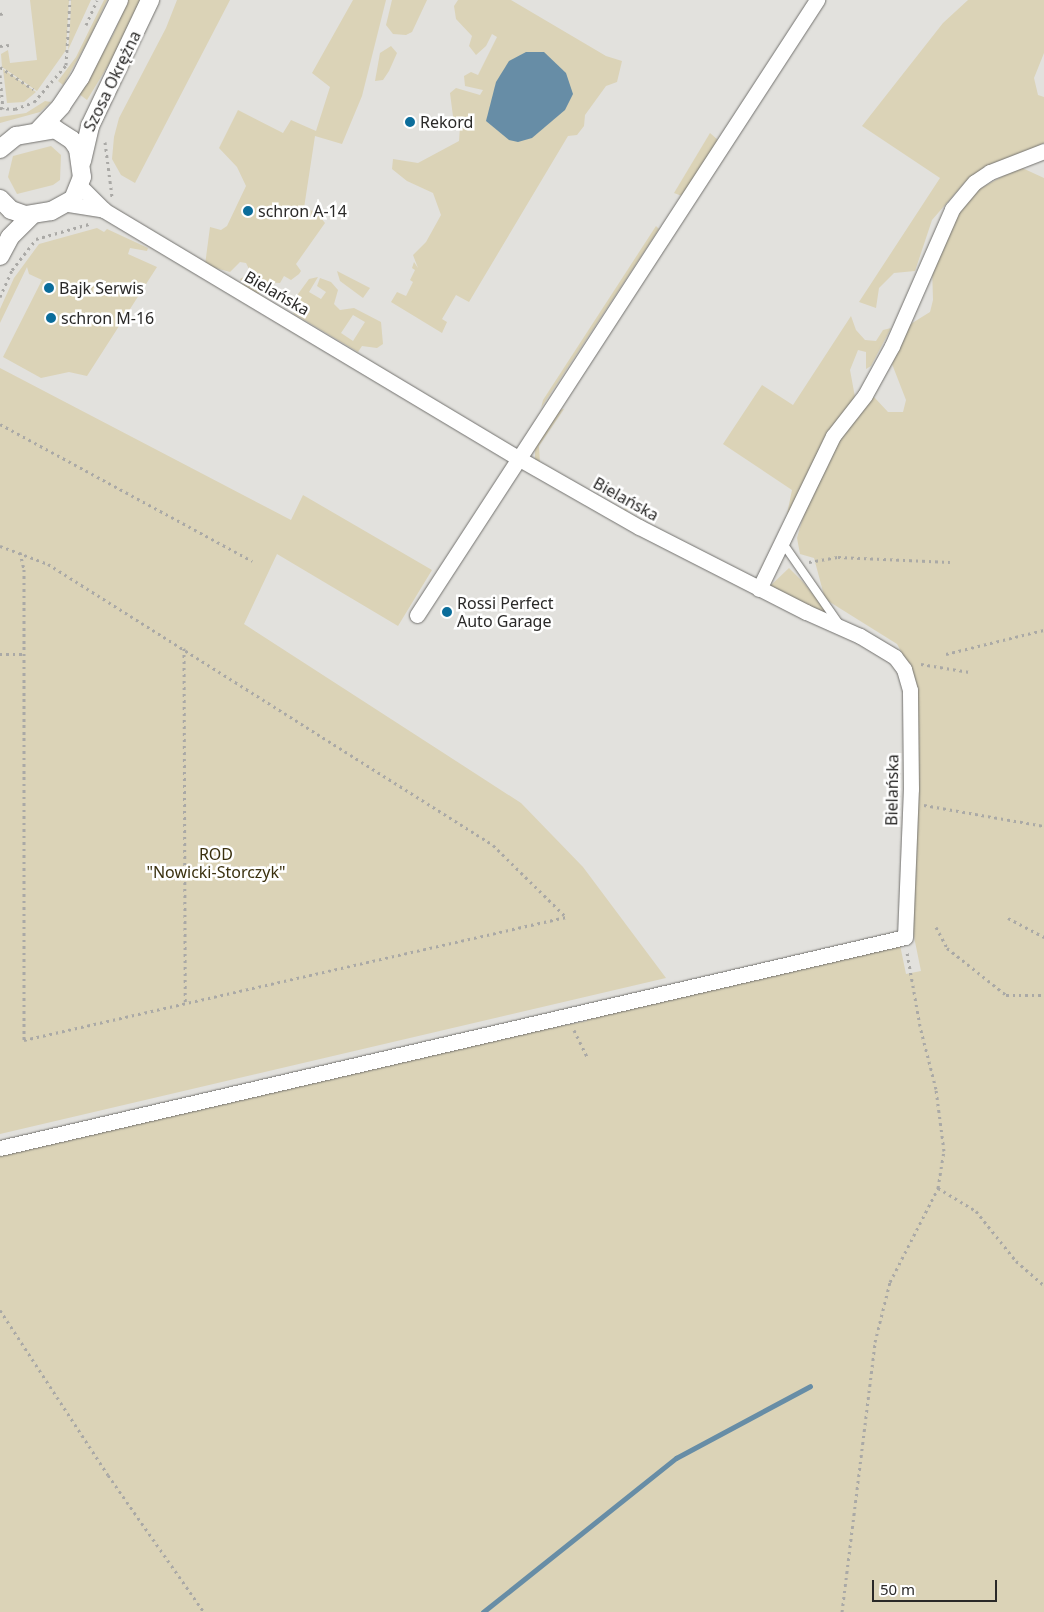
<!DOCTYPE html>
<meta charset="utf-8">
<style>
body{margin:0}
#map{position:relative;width:1044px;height:1612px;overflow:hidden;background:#e2e1dd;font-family:"Noto Sans",sans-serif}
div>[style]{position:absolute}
.green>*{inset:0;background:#dbd3b7}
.water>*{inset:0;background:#678da6}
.stream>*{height:5px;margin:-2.5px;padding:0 2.5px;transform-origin:2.5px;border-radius:2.5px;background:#678da6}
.path>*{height:3px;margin-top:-1.5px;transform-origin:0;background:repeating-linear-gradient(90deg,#aaa9a6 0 2.5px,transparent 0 6.5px)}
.roads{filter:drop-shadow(0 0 1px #72716e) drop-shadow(0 0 1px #72716e)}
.service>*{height:8px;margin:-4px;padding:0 4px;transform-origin:4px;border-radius:4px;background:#fff}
.minor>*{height:15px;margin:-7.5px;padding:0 7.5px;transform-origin:7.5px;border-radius:7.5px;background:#fff}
.tertiary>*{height:18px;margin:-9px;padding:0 9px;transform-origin:9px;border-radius:9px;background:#fff}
.dots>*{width:14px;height:14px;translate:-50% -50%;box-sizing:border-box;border:2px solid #fff;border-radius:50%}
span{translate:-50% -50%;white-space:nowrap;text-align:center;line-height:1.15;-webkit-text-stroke:5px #fff;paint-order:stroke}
.street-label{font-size:16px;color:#2a2928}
.poi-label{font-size:16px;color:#2a2928}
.left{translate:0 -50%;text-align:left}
.park-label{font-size:16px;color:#3a300e}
.scale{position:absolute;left:872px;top:1580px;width:125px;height:22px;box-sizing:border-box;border:2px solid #2a2928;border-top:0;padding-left:6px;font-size:15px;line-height:18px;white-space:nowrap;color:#2a2928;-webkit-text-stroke:4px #fff;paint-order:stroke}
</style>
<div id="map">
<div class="green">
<i style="clip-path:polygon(30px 0,69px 0,66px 50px,37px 91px,2px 67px,1px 54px,8px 50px,10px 63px,37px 60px)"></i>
<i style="clip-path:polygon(71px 0,91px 0,68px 50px,70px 26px)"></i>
<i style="clip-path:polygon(104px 0,107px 0,90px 37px,63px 85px,58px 81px,76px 57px)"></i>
<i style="clip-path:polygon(128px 0,140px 0,112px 59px,87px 100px,79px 94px,113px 35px)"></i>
<i style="clip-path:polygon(177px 0,230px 0,135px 183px,121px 175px,112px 159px,114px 137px,119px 118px,166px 28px)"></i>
<i style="clip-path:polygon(353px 0,386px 0,362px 96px,342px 144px,315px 136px,304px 208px,316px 212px,325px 223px,296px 264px,301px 271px,299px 274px,291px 280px,284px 276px,280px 283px,267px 282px,268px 287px,258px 294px,245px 287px,240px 279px,251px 273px,246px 263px,240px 262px,230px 272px,205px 265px,210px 227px,221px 230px,227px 226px,246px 186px,237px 167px,219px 148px,238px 110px,283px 133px,291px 120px,316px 131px,330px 87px,312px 73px)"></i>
<i style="clip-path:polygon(392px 0,427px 0,412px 32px,406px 35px,393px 34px,386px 25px)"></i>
<i style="clip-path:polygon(458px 0,511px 0,606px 56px,622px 61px,617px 82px,606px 86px,585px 115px,584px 126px,577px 135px,568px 136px,469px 302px,456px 295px,442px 319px,447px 322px,442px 333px,391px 302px,397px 292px,406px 296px,413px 282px,410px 280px,415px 270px,412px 268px,414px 262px,418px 268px,413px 255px,426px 242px,441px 215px,433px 193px,407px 181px,392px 169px,393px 159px,418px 163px,459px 141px,460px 127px,454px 124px,450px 93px,456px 88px,480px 95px,483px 90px,465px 86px,464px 76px,471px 72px,478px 75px,497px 37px,492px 34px,486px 46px,476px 55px,469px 46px,472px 36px,456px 19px,454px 6px)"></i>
<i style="clip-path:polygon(968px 0,1044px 0,1044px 53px,1034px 78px,1038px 95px,1044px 97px,1044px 143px,965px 182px,932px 220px,915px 271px,894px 273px,879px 288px,876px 308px,859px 302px,940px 178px,862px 126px,943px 23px)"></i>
<i style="clip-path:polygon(391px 46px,397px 53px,389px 71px,383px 80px,375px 81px,380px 53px)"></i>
<i style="clip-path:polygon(3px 69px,36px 92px,24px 102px,7px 103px)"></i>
<i style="clip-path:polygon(45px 101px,51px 102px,40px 112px,0 123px,0 117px,26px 113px)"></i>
<i style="clip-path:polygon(710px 133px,718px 140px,682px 196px,674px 193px)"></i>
<i style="clip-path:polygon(51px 146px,61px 155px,60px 180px,53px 185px,17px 194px,8px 177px,13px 156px)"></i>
<i style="clip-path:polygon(1020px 167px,1044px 178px,1044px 1612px,0 1612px,0 1156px,497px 1038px,587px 1021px,586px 1015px,900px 945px,906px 974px,921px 971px,911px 922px,913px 673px,897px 644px,825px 599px,814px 558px,800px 554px,797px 538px,808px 500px,837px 440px,866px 401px,874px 397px,888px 412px,903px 412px,906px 400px,892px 364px,909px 325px,930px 312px,933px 300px,932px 266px,951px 222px,972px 193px)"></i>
<i style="clip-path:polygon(656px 226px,659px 229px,541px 408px,543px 400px)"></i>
<i style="clip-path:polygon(97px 228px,104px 232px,107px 229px,148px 248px,147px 251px,130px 248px,128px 254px,157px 267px,87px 376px,69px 372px,41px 378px,3px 357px,42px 280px,29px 274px,27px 267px,0 323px,0 309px,14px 278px,39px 244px)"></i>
<i style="clip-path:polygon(337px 271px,370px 288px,363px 298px,340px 281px)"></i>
<i style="clip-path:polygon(evenodd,318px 277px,309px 292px,321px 299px,326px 292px,317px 286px,320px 278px,331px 282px,338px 290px,334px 304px,340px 310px,354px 308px,381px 322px,383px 344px,377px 348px,362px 346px,358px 352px,294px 314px,290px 305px,309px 279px,318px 277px,353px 315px,365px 322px,353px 341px,341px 333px,353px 315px)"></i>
<i style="clip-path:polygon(851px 316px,856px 330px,865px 340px,876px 341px,883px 330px,891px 328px,871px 366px,866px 369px,866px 352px,858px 350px,850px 370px,855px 397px,795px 506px,787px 514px,792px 490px,723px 444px,762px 385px,793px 405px)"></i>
<i style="clip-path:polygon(0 368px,291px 520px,303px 495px,432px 570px,398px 626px,277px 554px,244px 624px,521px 803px,583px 867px,666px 978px,0 1134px)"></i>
<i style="clip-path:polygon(564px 409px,539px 446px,540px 463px,623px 510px,635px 502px,631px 508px,626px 511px,615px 509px,535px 461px,535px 444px,559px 410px)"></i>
<i style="clip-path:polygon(789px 568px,803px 582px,830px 615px,768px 588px)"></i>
</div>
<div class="water">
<i style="clip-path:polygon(526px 52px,544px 52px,566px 73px,573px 94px,565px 110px,532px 138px,518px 142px,509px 140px,486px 121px,496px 82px,509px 61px)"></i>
</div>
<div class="stream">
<i style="left:483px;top:1612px;width:247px;rotate:-38.6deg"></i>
<i style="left:676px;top:1458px;width:152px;rotate:-28.2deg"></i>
</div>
<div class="path">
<i style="left:0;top:14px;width:5px;rotate:-11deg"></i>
<i style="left:86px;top:25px;width:27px;rotate:-66deg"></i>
<i style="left:0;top:46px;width:9px;rotate:-6deg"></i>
<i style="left:66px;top:65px;width:65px;rotate:-86.5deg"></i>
<i style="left:0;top:67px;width:40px;rotate:34deg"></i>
<i style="left:0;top:75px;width:34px;rotate:85deg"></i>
<i style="left:0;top:108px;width:15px;rotate:4deg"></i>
<i style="left:15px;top:109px;width:20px;rotate:-20deg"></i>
<i style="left:34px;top:102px;width:50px;rotate:-49deg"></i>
<i style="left:105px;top:142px;width:55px;rotate:82.7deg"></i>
<i style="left:0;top:297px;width:30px;rotate:-66deg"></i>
<i style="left:12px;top:270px;width:39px;rotate:-52deg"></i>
<i style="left:36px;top:239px;width:55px;rotate:-15.8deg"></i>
<i style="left:0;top:424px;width:287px;rotate:28.5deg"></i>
<i style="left:0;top:546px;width:51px;rotate:20.6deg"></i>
<i style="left:48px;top:564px;width:526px;rotate:32.27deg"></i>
<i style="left:493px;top:845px;width:101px;rotate:44.6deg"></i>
<i style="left:20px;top:552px;width:17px;rotate:77deg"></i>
<i style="left:24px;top:569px;width:471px;rotate:90deg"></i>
<i style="left:24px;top:1040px;width:556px;rotate:-12.79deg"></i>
<i style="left:809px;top:562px;width:29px;rotate:-10deg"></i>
<i style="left:838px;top:557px;width:112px;rotate:2.6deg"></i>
<i style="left:184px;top:648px;width:357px;rotate:89.8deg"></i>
<i style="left:0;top:654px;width:24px"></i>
<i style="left:946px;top:654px;width:101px;rotate:-13.8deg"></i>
<i style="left:921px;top:664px;width:49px;rotate:9.5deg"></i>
<i style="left:924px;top:805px;width:122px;rotate:9.9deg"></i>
<i style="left:1008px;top:918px;width:41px;rotate:27.8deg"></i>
<i style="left:936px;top:927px;width:24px;rotate:62deg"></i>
<i style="left:947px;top:948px;width:75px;rotate:38.5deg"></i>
<i style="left:1006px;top:995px;width:38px"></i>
<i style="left:574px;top:1030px;width:32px;rotate:64deg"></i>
<i style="left:938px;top:1188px;width:44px;rotate:31.2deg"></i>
<i style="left:976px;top:1211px;width:64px;rotate:51.3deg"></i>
<i style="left:1016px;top:1261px;width:37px;rotate:41deg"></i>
<i style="left:0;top:1310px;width:197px;rotate:56.8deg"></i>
<i style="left:108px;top:1475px;width:167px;rotate:55deg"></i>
<i style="left:842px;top:1612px;width:272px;rotate:-83deg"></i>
<i style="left:875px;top:1342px;width:62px;rotate:-76deg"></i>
<i style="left:890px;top:1282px;width:106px;rotate:-62.9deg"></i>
<i style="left:938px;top:1188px;width:37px;rotate:-81deg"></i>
<i style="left:944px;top:1151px;width:63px;rotate:-97.4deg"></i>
<i style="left:936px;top:1089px;width:65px;rotate:-104.3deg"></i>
<i style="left:920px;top:1026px;width:75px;rotate:-100deg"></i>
</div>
<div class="roads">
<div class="service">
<i style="left:782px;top:542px;width:100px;rotate:55.2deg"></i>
</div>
<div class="minor">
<i style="left:68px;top:204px;width:36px;rotate:9deg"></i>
<i style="left:759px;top:589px;width:170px;rotate:-64.2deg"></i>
<i style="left:833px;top:436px;width:52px;rotate:-52deg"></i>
<i style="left:865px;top:395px;width:56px;rotate:-61.1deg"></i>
<i style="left:892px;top:346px;width:150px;rotate:-66.3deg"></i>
<i style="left:952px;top:209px;width:35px;rotate:-50deg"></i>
<i style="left:975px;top:182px;width:18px;rotate:-34deg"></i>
<i style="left:990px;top:172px;width:58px;rotate:-21.3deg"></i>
<i style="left:417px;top:615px;width:734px;rotate:-56.96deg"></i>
<i style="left:0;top:1148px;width:929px;rotate:-13.12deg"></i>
<i style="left:905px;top:937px;width:148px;rotate:-87.7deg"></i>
<i style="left:911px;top:789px;width:99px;rotate:-90.6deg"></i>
<i style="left:910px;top:690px;width:22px;rotate:-106deg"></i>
<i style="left:904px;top:669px;width:15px;rotate:-127deg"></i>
<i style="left:895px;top:657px;width:41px;rotate:-149deg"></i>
<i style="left:860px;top:636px;width:59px;rotate:-156deg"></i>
<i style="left:806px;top:612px;width:187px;rotate:-153deg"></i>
<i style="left:639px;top:527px;width:139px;rotate:-150.3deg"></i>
<i style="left:518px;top:458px;width:483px;rotate:-149.1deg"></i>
<i style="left:104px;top:210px;width:34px;rotate:-135deg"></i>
</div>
<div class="tertiary">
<i style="left:39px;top:130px;width:33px;rotate:-47deg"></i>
<i style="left:61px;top:106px;width:34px;rotate:-56deg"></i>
<i style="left:80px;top:78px;width:87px;rotate:-63.4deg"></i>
<i style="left:0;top:149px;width:21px;rotate:-39deg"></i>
<i style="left:16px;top:136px;width:40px;rotate:-10deg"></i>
<i style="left:55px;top:129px;width:20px;rotate:33deg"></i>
<i style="left:72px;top:140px;width:11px;rotate:56deg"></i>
<i style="left:78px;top:149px;width:28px;rotate:82deg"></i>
<i style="left:82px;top:177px;width:24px;rotate:112deg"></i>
<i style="left:73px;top:199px;width:25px;rotate:151deg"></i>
<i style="left:51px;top:211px;width:26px;rotate:171deg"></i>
<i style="left:25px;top:215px;width:15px;rotate:-160deg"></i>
<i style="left:11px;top:210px;width:16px;rotate:-135deg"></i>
<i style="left:82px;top:161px;width:36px;rotate:-77deg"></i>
<i style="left:90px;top:126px;width:140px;rotate:-64.5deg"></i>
<i style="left:0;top:256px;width:21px;rotate:-62deg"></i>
<i style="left:10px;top:237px;width:31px;rotate:-45deg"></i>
</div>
</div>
<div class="dots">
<i style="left:410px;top:122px;background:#0b6d9b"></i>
<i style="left:248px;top:211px;background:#0b6d9b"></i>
<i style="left:49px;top:288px;background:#0b6d9b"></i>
<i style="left:51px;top:318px;background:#0b6d9b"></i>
<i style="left:447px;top:612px;background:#0b6d9b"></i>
</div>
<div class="street-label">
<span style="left:112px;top:81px;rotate:-64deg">Szosa Okrężna</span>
<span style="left:277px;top:293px;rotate:30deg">Bielańska</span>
<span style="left:626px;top:499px;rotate:29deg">Bielańska</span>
<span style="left:892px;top:790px;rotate:-89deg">Bielańska</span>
</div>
<div class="poi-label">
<span class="left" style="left:420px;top:122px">Rekord</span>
<span class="left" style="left:258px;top:211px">schron A-14</span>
<span class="left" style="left:59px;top:288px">Bajk Serwis</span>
<span class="left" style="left:61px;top:318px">schron M-16</span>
<span class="left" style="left:457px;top:612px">Rossi Perfect<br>Auto Garage</span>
</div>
<div class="park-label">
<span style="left:216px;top:863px">ROD<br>"Nowicki-Storczyk"</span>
</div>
<div class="scale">50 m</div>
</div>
